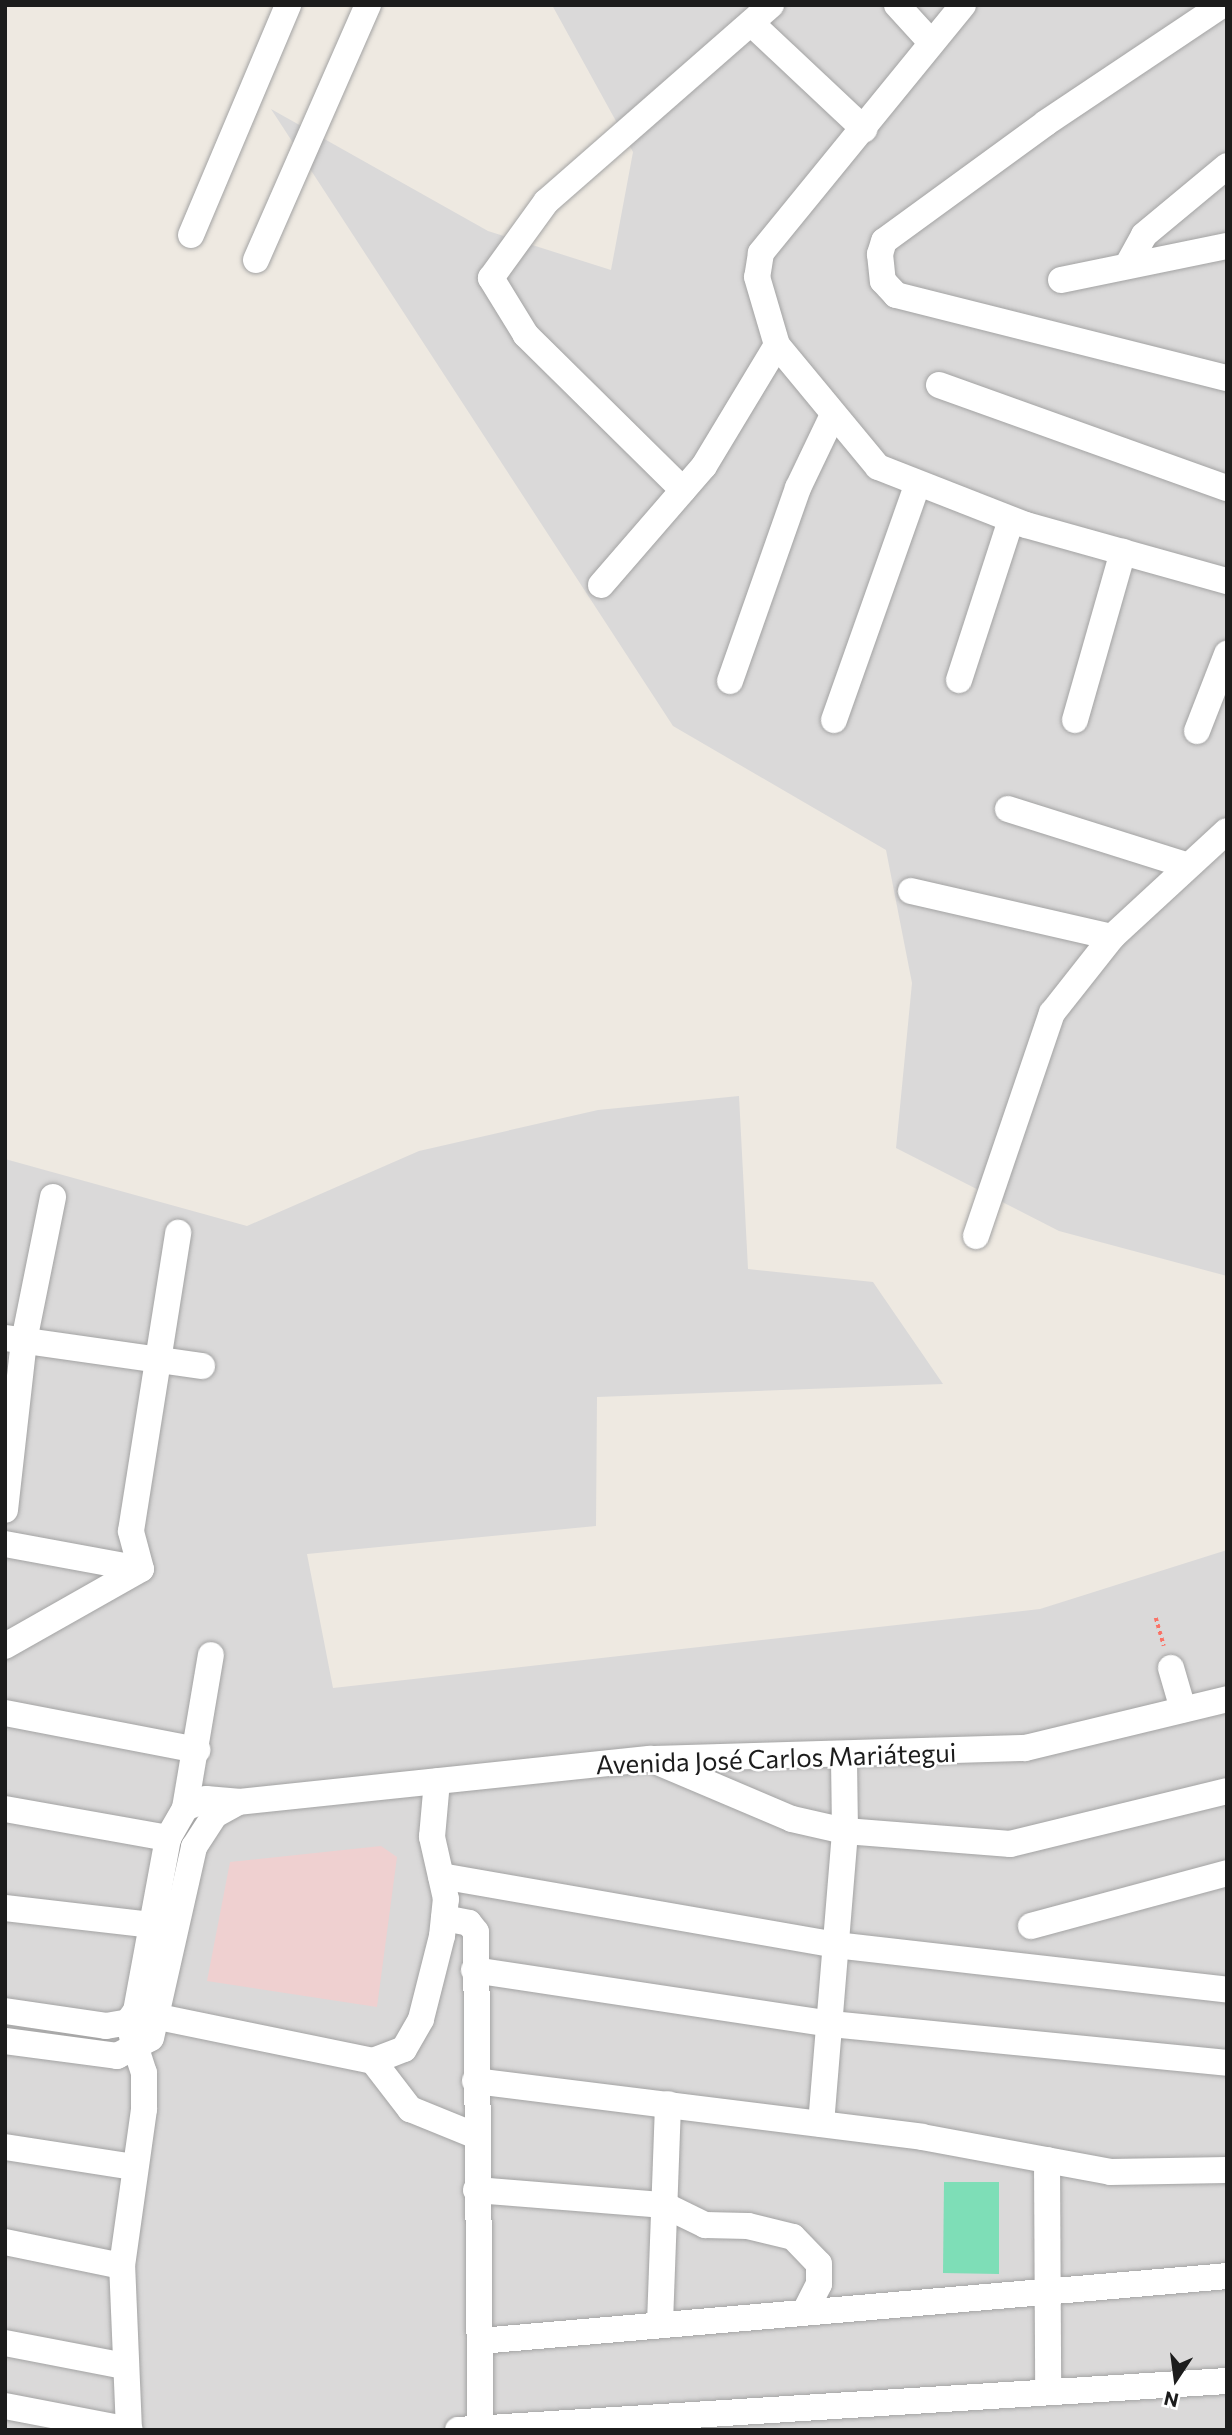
<!DOCTYPE html>
<meta charset="utf-8">
<style>
body{margin:0}
#map{position:relative;width:1232px;height:2435px;overflow:hidden;background:#eee9e1;font-family:Commissioner,sans-serif}
div>[style]{position:absolute}
.residential>*{inset:0;background:#dad9d9}
.commercial>*{inset:0;background:#efd0d0}
.pitch>*{inset:0;background:#7edeb7}
.path>*{height:3.5px;margin-top:-1.75px;transform-origin:0;background:repeating-linear-gradient(90deg,#fa7266 0 3.5px,transparent 0 7px)}
.roads{filter:drop-shadow(0 0 2px #a3a3a3) drop-shadow(0 0 2px #a3a3a3)}
.minor>*{height:26px;margin:-13px;padding:0 13px;transform-origin:13px;border-radius:13px;background:#fff}
span{translate:-50% -50%;white-space:nowrap;text-align:center;line-height:1.15;-webkit-text-stroke:5px #fff;paint-order:stroke}
.street-label{font-size:26px;color:#1c1c1c}
.frame{position:absolute;inset:0;border:7px solid #1c1c1c;pointer-events:none}
.north{position:absolute;left:1141px;top:2344px;width:70px;height:70px;-webkit-text-stroke:5px #fff;paint-order:stroke;rotate:193deg;font-size:19px;font-weight:700;line-height:28px;text-align:center;color:#1c1c1c}
.north::after{content:'';display:block;margin:auto;width:24px;height:32px;background:#1c1c1c;clip-path:polygon(50% 0,100% 100%,50% 72%,0 100%)}
</style>
<div id="map">
<div class="residential">
<i style="clip-path:polygon(552px 5px,1227px 5px,1227px 1276px,1059px 1231px,896px 1148px,912px 983px,886px 850px,673px 726px,271px 109px,488px 231px,611px 270px,633px 152px)"></i>
<i style="clip-path:polygon(739px 1096px,748px 1269px,873px 1282px,943px 1384px,597px 1397px,596px 1526px,307px 1554px,333px 1688px,1040px 1609px,1227px 1550px,1227px 2430px,5px 2430px,5px 1159px,247px 1226px,419px 1151px,598px 1110px)"></i>
</div>
<div class="commercial">
<i style="clip-path:polygon(381px 1846px,397px 1857px,377px 2007px,207px 1981px,230px 1862px)"></i>
</div>
<div class="pitch">
<i style="clip-path:polygon(944px 2182px,999px 2182px,999px 2274px,943px 2273px)"></i>
</div>
<div class="path">
<i style="left:1156px;top:1618px;width:29px;rotate:74deg"></i>
</div>
<div class="roads">
<div class="minor">
<i style="left:897px;top:5px;width:47px;rotate:47.6deg"></i>
<i style="left:963px;top:5px;width:320px;rotate:129.2deg"></i>
<i style="left:761px;top:253px;width:24px;rotate:99deg"></i>
<i style="left:757px;top:277px;width:71px;rotate:73.6deg"></i>
<i style="left:777px;top:345px;width:158px;rotate:50.4deg"></i>
<i style="left:878px;top:467px;width:159px;rotate:21.4deg"></i>
<i style="left:1026px;top:525px;width:209px;rotate:15.6deg"></i>
<i style="left:1222px;top:5px;width:212px;rotate:146.2deg"></i>
<i style="left:1046px;top:123px;width:200px;rotate:143.9deg"></i>
<i style="left:884px;top:241px;width:14px;rotate:107deg"></i>
<i style="left:880px;top:254px;width:27px;rotate:84deg"></i>
<i style="left:883px;top:281px;width:19px;rotate:47deg"></i>
<i style="left:896px;top:295px;width:341px;rotate:14.1deg"></i>
<i style="left:752px;top:24px;width:154px;rotate:43.2deg"></i>
<i style="left:191px;top:235px;width:250px;rotate:-67.1deg"></i>
<i style="left:256px;top:260px;width:279px;rotate:-66.3deg"></i>
<i style="left:1127px;top:266px;width:35px;rotate:-61deg"></i>
<i style="left:1144px;top:235px;width:108px;rotate:-39.7deg"></i>
<i style="left:1061px;top:280px;width:169px;rotate:-11.6deg"></i>
<i style="left:939px;top:385px;width:306px;rotate:19.7deg"></i>
<i style="left:683px;top:490px;width:221px;rotate:-135.4deg"></i>
<i style="left:526px;top:335px;width:67px;rotate:-121.6deg"></i>
<i style="left:491px;top:278px;width:94px;rotate:-54.1deg"></i>
<i style="left:546px;top:202px;width:299px;rotate:-41.2deg"></i>
<i style="left:601px;top:585px;width:157px;rotate:-49.1deg"></i>
<i style="left:704px;top:466px;width:141px;rotate:-58.9deg"></i>
<i style="left:959px;top:680px;width:168px;rotate:-72deg"></i>
<i style="left:730px;top:681px;width:205px;rotate:-70.6deg"></i>
<i style="left:798px;top:488px;width:81px;rotate:-64.4deg"></i>
<i style="left:834px;top:720px;width:249px;rotate:-70.5deg"></i>
<i style="left:1075px;top:720px;width:175px;rotate:-74.1deg"></i>
<i style="left:1197px;top:731px;width:83px;rotate:-68.7deg"></i>
<i style="left:1008px;top:809px;width:187px;rotate:17.5deg"></i>
<i style="left:911px;top:891px;width:206px;rotate:12.9deg"></i>
<i style="left:976px;top:1236px;width:236px;rotate:-71.2deg"></i>
<i style="left:1052px;top:1013px;width:97px;rotate:-51.7deg"></i>
<i style="left:1112px;top:937px;width:156px;rotate:-42.7deg"></i>
<i style="left:5px;top:1338px;width:199px;rotate:8.1deg"></i>
<i style="left:5px;top:1510px;width:170px;rotate:-83.6deg"></i>
<i style="left:24px;top:1341px;width:147px;rotate:-78.6deg"></i>
<i style="left:5px;top:1544px;width:138px;rotate:10.4deg"></i>
<i style="left:5px;top:1646px;width:156px;rotate:-29.5deg"></i>
<i style="left:141px;top:1569px;width:39px;rotate:-105deg"></i>
<i style="left:131px;top:1531px;width:302px;rotate:-81deg"></i>
<i style="left:1171px;top:1668px;width:43px;rotate:73.7deg"></i>
<i style="left:5px;top:1713px;width:196px;rotate:10.9deg"></i>
<i style="left:660px;top:1763px;width:143px;rotate:23deg"></i>
<i style="left:792px;top:1819px;width:54px;rotate:12.8deg"></i>
<i style="left:845px;top:1831px;width:166px;rotate:4.5deg"></i>
<i style="left:1010px;top:1844px;width:223px;rotate:-13.7deg"></i>
<i style="left:185px;top:1808px;width:155px;rotate:-80.4deg"></i>
<i style="left:5px;top:1809px;width:166px;rotate:10.1deg"></i>
<i style="left:441px;top:1876px;width:400px;rotate:9.9deg"></i>
<i style="left:835px;top:1945px;width:395px;rotate:6.5deg"></i>
<i style="left:5px;top:1908px;width:147px;rotate:6.6deg"></i>
<i style="left:444px;top:1918px;width:25px;rotate:11deg"></i>
<i style="left:469px;top:1923px;width:11px;rotate:52deg"></i>
<i style="left:476px;top:1932px;width:494px;rotate:89.5deg"></i>
<i style="left:1031px;top:1926px;width:203px;rotate:-15.1deg"></i>
<i style="left:474px;top:1970px;width:361px;rotate:8.6deg"></i>
<i style="left:831px;top:2024px;width:398px;rotate:5.6deg"></i>
<i style="left:5px;top:2011px;width:102px;rotate:8.4deg"></i>
<i style="left:106px;top:2026px;width:22px;rotate:-10deg"></i>
<i style="left:128px;top:2022px;width:14px;rotate:-54deg"></i>
<i style="left:136px;top:2011px;width:176px;rotate:-79.5deg"></i>
<i style="left:168px;top:1838px;width:34px;rotate:-60deg"></i>
<i style="left:185px;top:1808px;width:23px;rotate:-23deg"></i>
<i style="left:206px;top:1799px;width:32px;rotate:5deg"></i>
<i style="left:238px;top:1802px;width:414px;rotate:-6deg"></i>
<i style="left:650px;top:1759px;width:375px;rotate:-1.7deg"></i>
<i style="left:1025px;top:1748px;width:208px;rotate:-13.6deg"></i>
<i style="left:144px;top:2014px;width:234px;rotate:11.6deg"></i>
<i style="left:373px;top:2061px;width:61px;rotate:52.4deg"></i>
<i style="left:410px;top:2109px;width:69px;rotate:22.1deg"></i>
<i style="left:5px;top:2041px;width:113px;rotate:7.6deg"></i>
<i style="left:117px;top:2056px;width:38px;rotate:-28deg"></i>
<i style="left:151px;top:2038px;width:196px;rotate:-77.3deg"></i>
<i style="left:194px;top:1847px;width:38px;rotate:-57deg"></i>
<i style="left:215px;top:1815px;width:26px;rotate:-29deg"></i>
<i style="left:373px;top:2061px;width:33px;rotate:-21deg"></i>
<i style="left:404px;top:2049px;width:34px;rotate:-60deg"></i>
<i style="left:421px;top:2019px;width:86px;rotate:-75.8deg"></i>
<i style="left:442px;top:1936px;width:37px;rotate:-84deg"></i>
<i style="left:446px;top:1899px;width:64px;rotate:-102.7deg"></i>
<i style="left:432px;top:1837px;width:56px;rotate:-84.9deg"></i>
<i style="left:475px;top:2081px;width:450px;rotate:7.1deg"></i>
<i style="left:922px;top:2137px;width:191px;rotate:10.5deg"></i>
<i style="left:1110px;top:2172px;width:117px;rotate:-1deg"></i>
<i style="left:821px;top:2124px;width:294px;rotate:-85.3deg"></i>
<i style="left:845px;top:1831px;width:74px;rotate:-90.8deg"></i>
<i style="left:5px;top:2147px;width:131px;rotate:8.8deg"></i>
<i style="left:1047px;top:2160px;width:229px;rotate:89.7deg"></i>
<i style="left:476px;top:2190px;width:189px;rotate:4.6deg"></i>
<i style="left:664px;top:2205px;width:46px;rotate:26deg"></i>
<i style="left:705px;top:2225px;width:43px;rotate:1.3deg"></i>
<i style="left:748px;top:2226px;width:46px;rotate:13.7deg"></i>
<i style="left:793px;top:2237px;width:37px;rotate:46deg"></i>
<i style="left:819px;top:2264px;width:20px;rotate:90deg"></i>
<i style="left:819px;top:2284px;width:30px;rotate:117deg"></i>
<i style="left:5px;top:2242px;width:119px;rotate:11.6deg"></i>
<i style="left:660px;top:2323px;width:219px;rotate:-87.9deg"></i>
<i style="left:480px;top:2341px;width:750px;rotate:-4.97deg"></i>
<i style="left:5px;top:2343px;width:121px;rotate:10.9deg"></i>
<i style="left:5px;top:2406px;width:127px;rotate:10.9deg"></i>
<i style="left:129px;top:2430px;width:164px;rotate:-92.4deg"></i>
<i style="left:122px;top:2266px;width:159px;rotate:-82deg"></i>
<i style="left:144px;top:2109px;width:36px;rotate:-90deg"></i>
<i style="left:144px;top:2073px;width:39px;rotate:-108deg"></i>
<i style="left:458px;top:2430px;width:771px;rotate:-3.65deg"></i>
</div>
</div>
<div class="street-label">
<span style="left:776px;top:1758px;rotate:-2deg">Avenida José Carlos Mariátegui</span>
</div>
<div class="frame"></div>
<div class="north">N</div>
</div>
